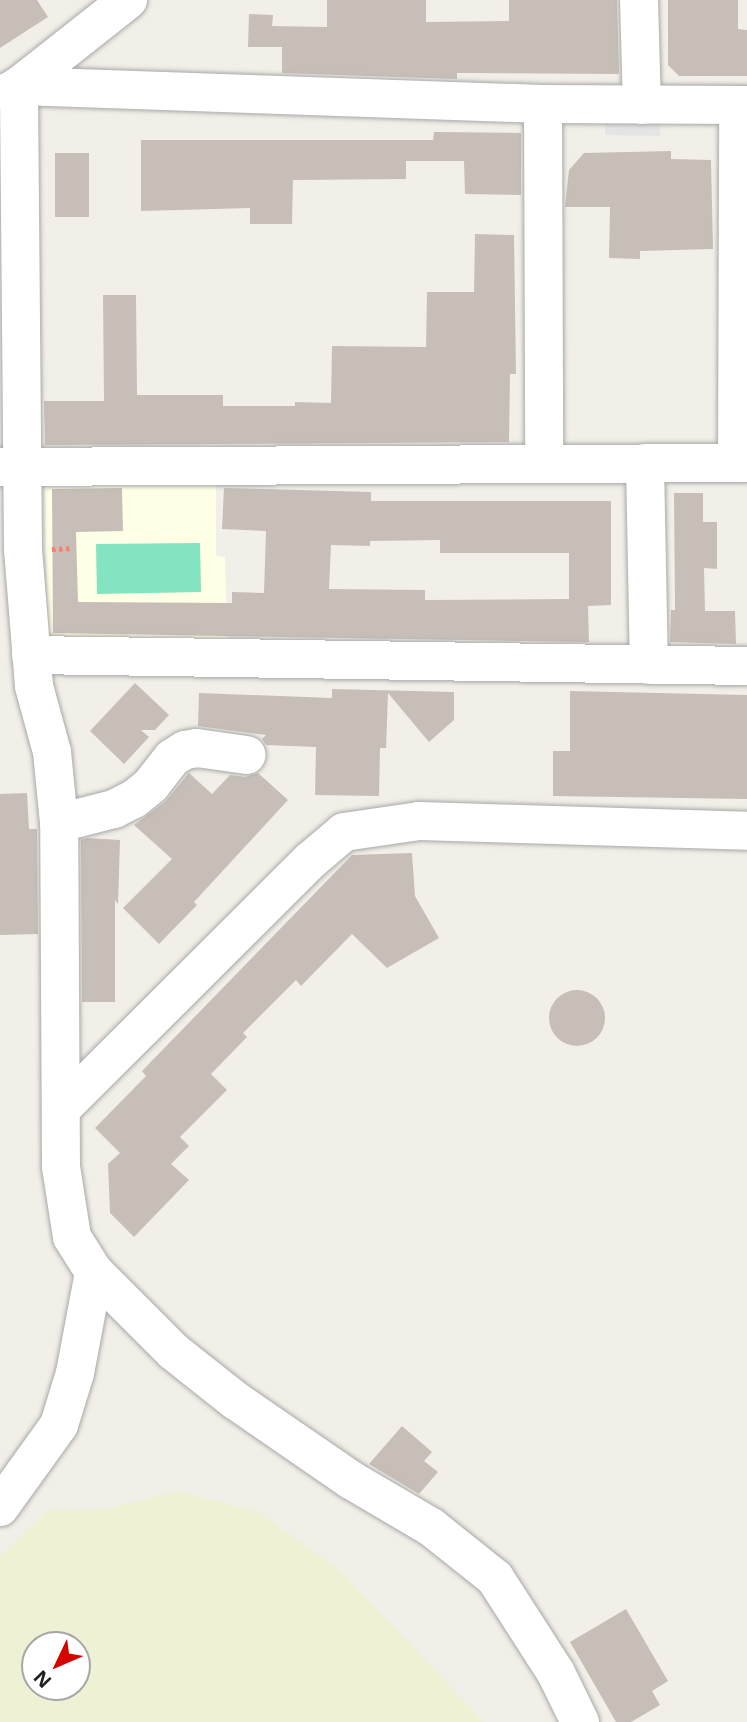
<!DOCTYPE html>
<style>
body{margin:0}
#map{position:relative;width:747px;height:1722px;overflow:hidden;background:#f2efe8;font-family:"Noto Sans",sans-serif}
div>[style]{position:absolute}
.education>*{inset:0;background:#feffe4}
.farmland>*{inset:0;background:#eef1d3}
.pitch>*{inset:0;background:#84e3c0}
.parking>*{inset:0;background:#e5e5e5}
.building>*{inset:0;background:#c7beb7}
.round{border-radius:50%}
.path>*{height:4.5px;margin-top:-2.25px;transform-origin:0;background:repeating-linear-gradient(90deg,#ff7e6c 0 3.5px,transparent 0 7px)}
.roads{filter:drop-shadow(0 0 2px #a8a8a8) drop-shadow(0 0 2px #a8a8a8)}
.minor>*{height:38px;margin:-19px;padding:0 19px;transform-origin:19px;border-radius:19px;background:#fff}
span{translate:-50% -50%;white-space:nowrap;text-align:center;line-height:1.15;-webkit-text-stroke:7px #fff;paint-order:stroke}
.north{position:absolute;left:21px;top:1631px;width:70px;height:70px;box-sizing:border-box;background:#fff;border:2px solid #a6a6a6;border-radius:50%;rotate:226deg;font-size:19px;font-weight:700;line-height:28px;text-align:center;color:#212121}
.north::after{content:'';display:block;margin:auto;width:24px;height:32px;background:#d30400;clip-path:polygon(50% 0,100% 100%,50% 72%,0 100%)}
</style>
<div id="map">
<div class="education">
<i style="clip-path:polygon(216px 478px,216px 556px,225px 557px,227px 642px,48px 644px,45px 480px)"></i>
</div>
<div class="farmland">
<i style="clip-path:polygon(evenodd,178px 1491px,259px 1512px,341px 1571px,484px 1722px,0 1722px,0 1556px,48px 1510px,105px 1509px,178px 1491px,35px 1645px,77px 1645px,77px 1687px,35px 1687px,35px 1645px)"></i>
</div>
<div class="pitch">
<i style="clip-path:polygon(200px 543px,201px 592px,97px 594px,96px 544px)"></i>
</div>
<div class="parking">
<i style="clip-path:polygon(605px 119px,660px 119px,660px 136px,605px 135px)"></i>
</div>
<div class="building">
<i style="clip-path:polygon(0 0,37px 0,48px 17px,0 48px)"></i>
<i style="clip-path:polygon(327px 0,426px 0,426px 22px,509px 21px,509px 0,617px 0,619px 74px,457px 73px,457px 79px,282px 73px,282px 47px,248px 47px,249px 14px,273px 15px,272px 26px,327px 27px)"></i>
<i style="clip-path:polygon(668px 0,738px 0,738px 29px,747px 30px,747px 76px,679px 76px,668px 65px)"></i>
<i style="clip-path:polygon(434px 132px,521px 133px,521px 195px,465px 194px,464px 161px,406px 161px,406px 179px,293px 180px,292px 224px,250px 224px,250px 208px,141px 211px,141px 140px,433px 140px)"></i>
<i style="clip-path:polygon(671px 151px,671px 159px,711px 160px,713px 249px,640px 251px,640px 259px,609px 258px,610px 207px,565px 207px,569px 170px,584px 153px)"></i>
<i style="clip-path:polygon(55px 153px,89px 153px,89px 217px,55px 217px)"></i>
<i style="clip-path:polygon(475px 234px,514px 235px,516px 374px,510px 374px,509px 442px,45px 445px,44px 401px,104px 401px,103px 295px,136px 295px,137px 395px,223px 395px,223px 406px,295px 406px,295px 402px,331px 403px,332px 346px,426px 347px,427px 292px,474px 292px)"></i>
<i style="clip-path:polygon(evenodd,122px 488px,123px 531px,76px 532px,78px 602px,232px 603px,232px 592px,264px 593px,266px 531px,222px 529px,224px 488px,371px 492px,371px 501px,611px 501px,611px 605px,588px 606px,589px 642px,53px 633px,52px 489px,122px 488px,440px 540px,440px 553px,569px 553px,569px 599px,425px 600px,425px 590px,329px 589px,331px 545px,370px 546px,370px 541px,440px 540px)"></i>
<i style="clip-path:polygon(674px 493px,703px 493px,703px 522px,717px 522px,717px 569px,704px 568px,705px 611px,735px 611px,736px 644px,670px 642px,671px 610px,675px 610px)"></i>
<i style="clip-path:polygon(135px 683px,169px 715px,155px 730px,141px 730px,149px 737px,124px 764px,90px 731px)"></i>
<i style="clip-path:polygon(332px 689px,454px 692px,454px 720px,429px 742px,388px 693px,386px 748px,380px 748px,379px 796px,315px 795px,316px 747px,266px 745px,262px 739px,266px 735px,198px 726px,199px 693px,332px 698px)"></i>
<i style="clip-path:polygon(570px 691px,747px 695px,747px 799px,553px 796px,553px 751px,570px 751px)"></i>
<i style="clip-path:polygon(189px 773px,212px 794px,230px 775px,245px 777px,258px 773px,288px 800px,194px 902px,197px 905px,159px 944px,123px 908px,172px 859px,134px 825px,165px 802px)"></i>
<i style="clip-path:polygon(27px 793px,29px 829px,37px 829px,38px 934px,0 935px,0 794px)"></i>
<i style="clip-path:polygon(87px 838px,120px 840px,118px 904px,115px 900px,115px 1002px,82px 1002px,81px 840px)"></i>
<i style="clip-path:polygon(412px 853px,415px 896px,439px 938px,387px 968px,352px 934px,301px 986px,296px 980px,243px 1033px,247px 1037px,211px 1074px,227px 1090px,180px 1137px,189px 1146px,171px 1164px,189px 1180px,134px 1237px,110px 1213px,108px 1164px,120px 1153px,95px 1128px,146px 1076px,142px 1071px,352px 855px)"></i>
<i class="round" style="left:549px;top:990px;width:56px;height:56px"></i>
<i style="clip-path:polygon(402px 1426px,432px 1452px,424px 1461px,438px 1472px,419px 1494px,369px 1464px)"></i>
<i style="clip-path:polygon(626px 1609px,668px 1681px,652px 1691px,660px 1705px,631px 1722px,616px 1722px,570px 1642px)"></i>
</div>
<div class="path">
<i style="left:52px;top:549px;width:20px;rotate:-3deg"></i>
</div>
<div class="roads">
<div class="minor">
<i style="left:639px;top:0;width:105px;rotate:88.4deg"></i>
<i style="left:8px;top:92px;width:13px;rotate:-29deg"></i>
<i style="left:19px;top:86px;width:139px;rotate:-38.3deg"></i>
<i style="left:543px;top:104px;width:360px;rotate:89.8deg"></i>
<i style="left:645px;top:463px;width:202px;rotate:88.9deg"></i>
<i style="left:737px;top:463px;width:358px;rotate:-89.8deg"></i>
<i style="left:0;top:467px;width:747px;rotate:-0.31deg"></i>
<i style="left:31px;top:655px;width:716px;rotate:0.88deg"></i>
<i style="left:59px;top:823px;width:57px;rotate:-14.3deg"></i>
<i style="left:114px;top:809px;width:22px;rotate:-27deg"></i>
<i style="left:134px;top:799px;width:22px;rotate:-39deg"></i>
<i style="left:151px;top:785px;width:34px;rotate:-52deg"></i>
<i style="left:172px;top:758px;width:15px;rotate:-32deg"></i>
<i style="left:185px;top:750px;width:12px;rotate:-9deg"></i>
<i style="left:197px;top:748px;width:50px;rotate:8deg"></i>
<i style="left:61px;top:1109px;width:353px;rotate:-44.9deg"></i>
<i style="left:311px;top:860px;width:43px;rotate:-40.3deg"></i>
<i style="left:344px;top:832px;width:76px;rotate:-8.3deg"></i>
<i style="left:419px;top:821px;width:328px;rotate:1.7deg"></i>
<i style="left:0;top:1507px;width:101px;rotate:-54.3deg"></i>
<i style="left:59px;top:1425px;width:54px;rotate:-72.9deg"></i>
<i style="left:75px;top:1373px;width:103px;rotate:-79.3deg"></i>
<i style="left:580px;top:1722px;width:55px;rotate:-116.1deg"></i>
<i style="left:556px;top:1673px;width:113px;rotate:-122.7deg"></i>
<i style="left:495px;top:1578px;width:82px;rotate:-141.4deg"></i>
<i style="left:431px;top:1527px;width:93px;rotate:-149.6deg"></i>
<i style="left:351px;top:1480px;width:140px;rotate:-145.5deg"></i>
<i style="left:236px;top:1401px;width:80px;rotate:-141.6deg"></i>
<i style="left:173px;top:1351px;width:112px;rotate:-135deg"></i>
<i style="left:94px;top:1272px;width:41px;rotate:-122.2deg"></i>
<i style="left:72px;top:1237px;width:71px;rotate:-98.9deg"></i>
<i style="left:61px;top:1167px;width:344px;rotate:-90.3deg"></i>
<i style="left:59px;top:823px;width:71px;rotate:-95.6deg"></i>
<i style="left:52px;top:752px;width:68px;rotate:-105.3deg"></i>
<i style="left:34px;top:686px;width:136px;rotate:-94.6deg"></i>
<i style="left:23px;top:550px;width:464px;rotate:-90.5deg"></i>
<i style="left:19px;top:86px;width:524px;rotate:1.97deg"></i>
<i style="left:543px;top:104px;width:204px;rotate:0.3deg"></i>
</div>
</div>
<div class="north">N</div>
</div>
